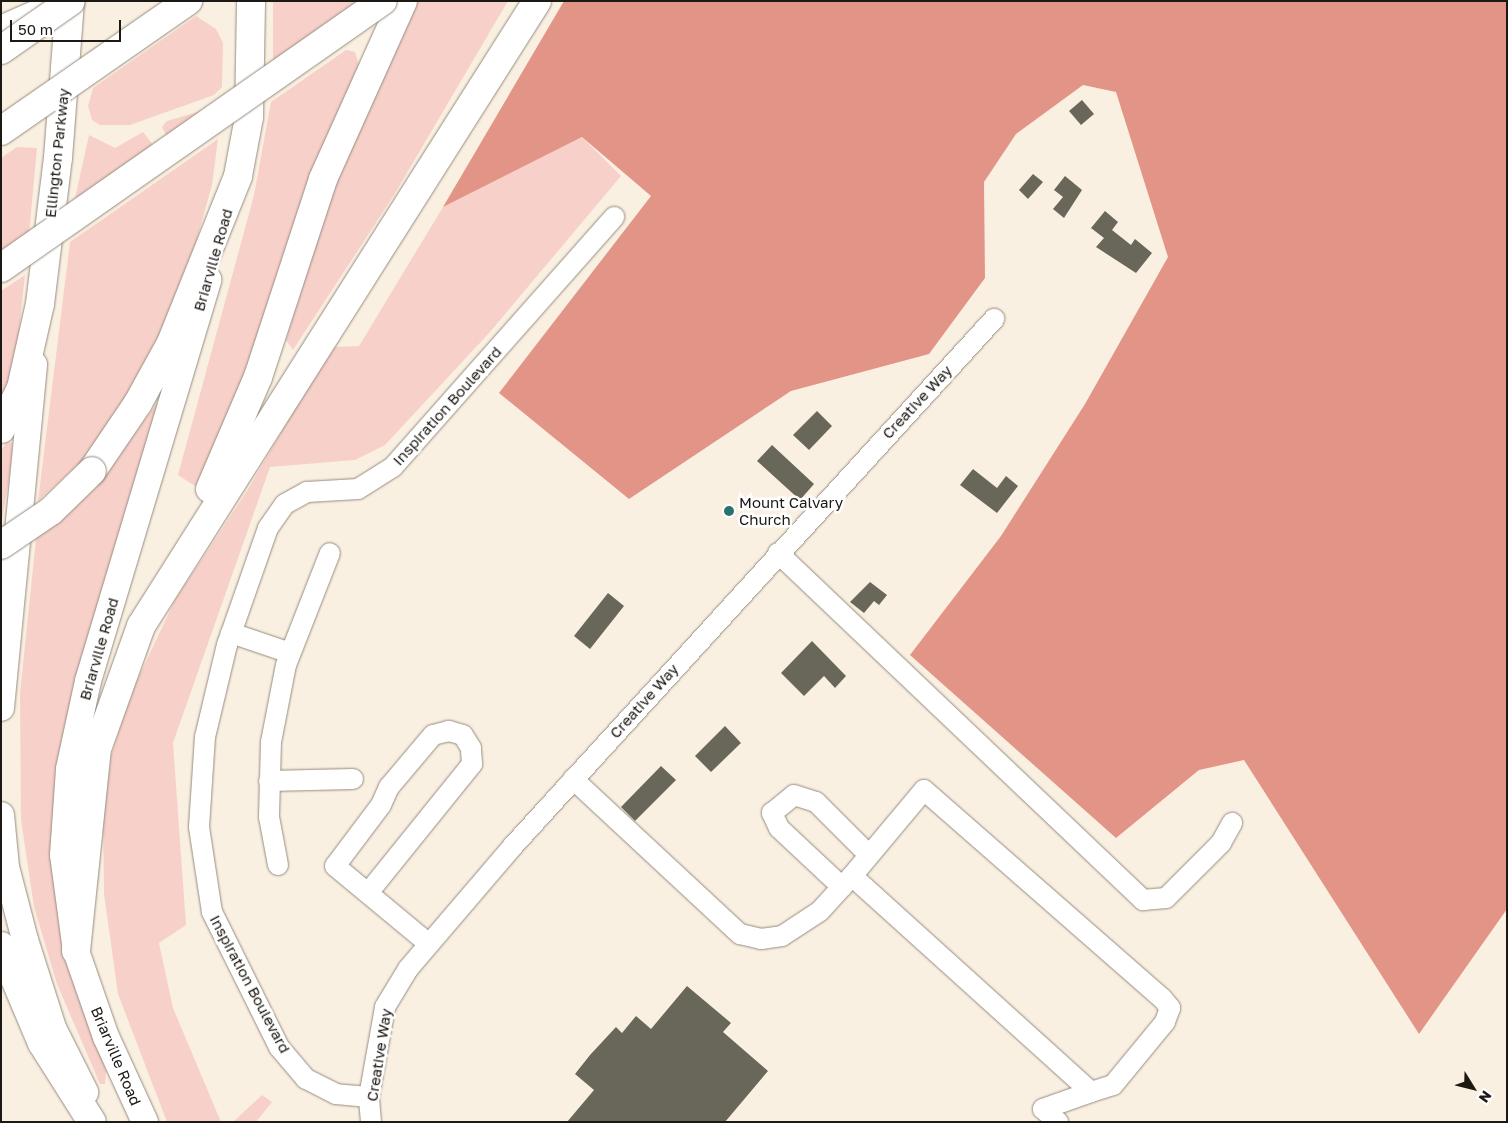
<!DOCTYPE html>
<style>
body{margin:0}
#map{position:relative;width:1508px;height:1123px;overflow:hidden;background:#faf0e2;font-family:"Golos Text",sans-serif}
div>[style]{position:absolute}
.green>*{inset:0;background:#f7d0c9}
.forest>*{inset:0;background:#e29486}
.building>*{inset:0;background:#696759}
.roads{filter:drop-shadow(0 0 1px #958b7f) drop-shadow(0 0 1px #958b7f)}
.minor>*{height:20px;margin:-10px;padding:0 10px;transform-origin:10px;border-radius:10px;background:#fff}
.major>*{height:26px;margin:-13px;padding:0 13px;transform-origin:13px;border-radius:13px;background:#fff}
.highway>*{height:28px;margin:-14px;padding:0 14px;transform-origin:14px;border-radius:14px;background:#fff}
.bridges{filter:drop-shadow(0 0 1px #958b7f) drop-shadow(0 0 1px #958b7f)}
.highway-bridge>*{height:28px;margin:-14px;padding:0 14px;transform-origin:14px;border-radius:14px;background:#fff}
.dots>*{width:14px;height:14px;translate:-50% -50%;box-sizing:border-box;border:2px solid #fff;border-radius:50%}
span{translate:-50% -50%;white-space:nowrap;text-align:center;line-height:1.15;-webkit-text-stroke:5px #fff;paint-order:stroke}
.street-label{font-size:15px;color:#1c1813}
.poi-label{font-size:15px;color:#1c1813}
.left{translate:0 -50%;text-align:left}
.frame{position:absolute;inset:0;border:2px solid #1c1813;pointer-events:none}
.north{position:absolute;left:1448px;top:1063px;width:50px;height:50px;-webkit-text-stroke:4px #fff;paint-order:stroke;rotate:126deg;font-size:14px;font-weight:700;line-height:20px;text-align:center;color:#1c1813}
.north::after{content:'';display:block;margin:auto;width:18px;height:22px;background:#1c1813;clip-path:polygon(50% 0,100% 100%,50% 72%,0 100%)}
.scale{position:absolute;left:10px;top:20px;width:111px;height:22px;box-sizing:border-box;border:2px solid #1c1813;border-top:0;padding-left:6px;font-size:15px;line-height:18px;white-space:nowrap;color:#1c1813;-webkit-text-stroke:4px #fff;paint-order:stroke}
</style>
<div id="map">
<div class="green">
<i style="clip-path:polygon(273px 1px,363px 1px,273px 64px)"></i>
<i style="clip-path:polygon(414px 1px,508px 1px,394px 195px,293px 350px,286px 340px,329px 199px)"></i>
<i style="clip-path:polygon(196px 16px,216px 29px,223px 43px,222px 87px,214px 95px,130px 125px,100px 125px,92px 120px,88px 106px,93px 88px)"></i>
<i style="clip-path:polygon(346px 50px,355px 52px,359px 65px,252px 370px,198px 488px,178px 475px,254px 195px,271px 102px)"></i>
<i style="clip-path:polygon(208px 109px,167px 137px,162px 127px,167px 121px)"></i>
<i style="clip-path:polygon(143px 132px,154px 146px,74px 203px,89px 135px,115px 148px)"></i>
<i style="clip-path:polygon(582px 137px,621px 176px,490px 332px,385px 445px,355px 460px,270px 467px,173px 743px,186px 925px,159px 943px,173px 1008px,221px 1122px,167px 1122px,118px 994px,104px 894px,103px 817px,111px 756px,133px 689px,175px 600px,247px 491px,331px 347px,359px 346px,443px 207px)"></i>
<i style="clip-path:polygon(218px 139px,212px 185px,190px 264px,140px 381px,89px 454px,38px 501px,70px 242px)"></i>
<i style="clip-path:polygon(17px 147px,37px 148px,29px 234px,1px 254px,1px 158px)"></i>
<i style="clip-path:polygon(25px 275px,14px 376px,1px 410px,1px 291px)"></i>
<i style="clip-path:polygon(165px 392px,75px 707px,77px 984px,106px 1071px,105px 1084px,100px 1084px,57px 984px,34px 907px,21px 820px,20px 693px,36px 539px,94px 490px)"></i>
<i style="clip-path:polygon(7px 442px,12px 443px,13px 454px,1px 526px,1px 450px)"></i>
<i style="clip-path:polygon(262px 1095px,272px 1102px,256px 1122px,233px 1122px)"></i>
</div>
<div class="forest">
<i style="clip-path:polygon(564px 1px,1507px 1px,1507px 909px,1419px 1034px,1244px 760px,1199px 770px,1116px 838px,910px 655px,1001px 536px,1085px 404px,1168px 257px,1116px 92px,1083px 85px,1016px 134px,984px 182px,985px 278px,929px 354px,791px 391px,629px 499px,499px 393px,651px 196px,582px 137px,443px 207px)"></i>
</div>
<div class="building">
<i style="clip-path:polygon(1082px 100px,1094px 114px,1081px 125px,1069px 111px)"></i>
<i style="clip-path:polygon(1033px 174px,1043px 182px,1028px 199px,1019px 190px)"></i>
<i style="clip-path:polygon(1065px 176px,1082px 190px,1064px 218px,1053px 209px,1063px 197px,1054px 190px)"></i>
<i style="clip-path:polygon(1105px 211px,1118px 222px,1112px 230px,1131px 245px,1135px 239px,1152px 253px,1136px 273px,1096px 247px,1104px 238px,1091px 228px)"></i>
<i style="clip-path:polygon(817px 411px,832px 426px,809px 450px,793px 435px)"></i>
<i style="clip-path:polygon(772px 445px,814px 484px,800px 500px,757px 461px)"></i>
<i style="clip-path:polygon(973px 469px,997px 488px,1006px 476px,1018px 486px,997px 513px,960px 485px)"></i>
<i style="clip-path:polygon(870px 582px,887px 595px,879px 605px,874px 601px,864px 613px,850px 602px)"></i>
<i style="clip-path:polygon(608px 593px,624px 606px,590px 649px,574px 636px)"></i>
<i style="clip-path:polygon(812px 641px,846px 676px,835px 688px,824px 676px,804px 696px,781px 673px)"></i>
<i style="clip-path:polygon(725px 726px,741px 743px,711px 772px,695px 756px)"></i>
<i style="clip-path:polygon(661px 766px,676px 780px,635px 821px,621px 807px)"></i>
<i style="clip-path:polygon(687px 986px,731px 1023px,723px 1032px,768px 1071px,725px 1122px,567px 1122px,594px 1090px,575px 1074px,590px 1055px,616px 1027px,622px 1033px,636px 1016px,651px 1029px)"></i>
</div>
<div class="roads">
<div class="minor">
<i style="left:778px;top:553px;width:504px;rotate:43.55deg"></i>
<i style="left:1143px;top:900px;width:23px;rotate:-5deg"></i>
<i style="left:1166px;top:898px;width:78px;rotate:-45deg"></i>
<i style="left:1221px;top:843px;width:23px;rotate:-61deg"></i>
<i style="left:231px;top:633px;width:62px;rotate:18.7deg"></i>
<i style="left:573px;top:779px;width:228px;rotate:42.9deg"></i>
<i style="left:740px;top:934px;width:22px;rotate:13deg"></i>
<i style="left:761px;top:939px;width:21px;rotate:-8deg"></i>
<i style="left:782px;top:936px;width:45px;rotate:-33.3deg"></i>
<i style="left:820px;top:911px;width:47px;rotate:-47.6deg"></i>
<i style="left:852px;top:876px;width:322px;rotate:42.1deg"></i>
<i style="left:1091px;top:1092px;width:51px;rotate:160.5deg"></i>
<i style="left:1043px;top:1109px;width:20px;rotate:41deg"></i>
<i style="left:269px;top:781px;width:84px;rotate:-1.4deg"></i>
<i style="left:278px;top:865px;width:49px;rotate:-100.6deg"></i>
<i style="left:269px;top:817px;width:75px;rotate:-88.5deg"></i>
<i style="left:271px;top:742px;width:78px;rotate:-79deg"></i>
<i style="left:286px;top:665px;width:120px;rotate:-68.6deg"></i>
<i style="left:852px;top:876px;width:112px;rotate:-50.1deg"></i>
<i style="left:924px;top:790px;width:316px;rotate:41.2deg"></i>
<i style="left:1162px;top:998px;width:13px;rotate:51deg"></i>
<i style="left:1170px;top:1008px;width:15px;rotate:110deg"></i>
<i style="left:1165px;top:1022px;width:82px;rotate:129.5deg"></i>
<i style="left:1113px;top:1085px;width:23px;rotate:162deg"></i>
<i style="left:842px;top:887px;width:86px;rotate:-136.9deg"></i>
<i style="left:779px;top:828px;width:17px;rotate:-115deg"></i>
<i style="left:772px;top:813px;width:28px;rotate:-39deg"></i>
<i style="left:794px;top:795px;width:23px;rotate:18deg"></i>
<i style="left:816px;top:802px;width:75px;rotate:45deg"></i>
<i style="left:368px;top:893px;width:166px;rotate:-51.1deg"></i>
<i style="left:472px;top:764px;width:16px;rotate:-94deg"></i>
<i style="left:471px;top:748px;width:15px;rotate:-122deg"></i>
<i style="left:463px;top:735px;width:15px;rotate:-164deg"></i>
<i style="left:449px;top:731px;width:16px;rotate:166deg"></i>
<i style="left:433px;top:735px;width:68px;rotate:130.2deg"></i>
<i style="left:389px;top:787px;width:20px;rotate:114deg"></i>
<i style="left:381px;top:805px;width:76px;rotate:127deg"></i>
<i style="left:335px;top:866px;width:122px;rotate:39.7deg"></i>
<i style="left:369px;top:1097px;width:33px;rotate:-175deg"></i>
<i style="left:336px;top:1094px;width:34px;rotate:-153deg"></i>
<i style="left:306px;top:1079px;width:42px;rotate:-130.2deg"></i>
<i style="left:279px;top:1047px;width:151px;rotate:-116.4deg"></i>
<i style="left:212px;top:912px;width:86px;rotate:-98.7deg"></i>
<i style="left:199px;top:827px;width:90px;rotate:-86.2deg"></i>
<i style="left:205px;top:737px;width:95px;rotate:-76.6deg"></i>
<i style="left:227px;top:645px;width:124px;rotate:-70.7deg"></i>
<i style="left:268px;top:528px;width:29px;rotate:-55deg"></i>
<i style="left:285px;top:504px;width:25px;rotate:-29deg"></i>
<i style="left:307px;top:492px;width:51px;rotate:-3.4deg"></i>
<i style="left:358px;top:489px;width:41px;rotate:-32.2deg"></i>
<i style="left:393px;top:467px;width:334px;rotate:-48.5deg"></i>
<i style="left:371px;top:1122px;width:25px;rotate:-95deg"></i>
<i style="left:369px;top:1097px;width:91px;rotate:-79.9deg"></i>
<i style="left:385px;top:1007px;width:44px;rotate:-58.8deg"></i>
<i style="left:408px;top:969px;width:162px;rotate:-49.5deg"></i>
<i style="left:513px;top:846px;width:714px;rotate:-47.61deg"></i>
</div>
<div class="major">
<i style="left:1px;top:708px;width:345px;rotate:-84.5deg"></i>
<i style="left:1px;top:815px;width:52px;rotate:84.5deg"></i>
<i style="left:6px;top:867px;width:75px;rotate:75.4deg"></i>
<i style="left:25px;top:940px;width:92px;rotate:72.3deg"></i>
<i style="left:53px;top:1028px;width:72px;rotate:63.4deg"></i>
<i style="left:145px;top:1122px;width:94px;rotate:-114.6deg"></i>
<i style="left:106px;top:1037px;width:91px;rotate:-109.2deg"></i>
<i style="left:76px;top:951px;width:97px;rotate:-97.7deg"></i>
<i style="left:63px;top:855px;width:86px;rotate:-86deg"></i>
<i style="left:69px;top:769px;width:90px;rotate:-77.8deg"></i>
<i style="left:88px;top:681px;width:419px;rotate:-73.3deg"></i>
</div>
<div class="highway">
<i style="left:1px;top:30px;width:47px;rotate:-23.8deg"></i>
<i style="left:1px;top:429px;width:46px;rotate:-64deg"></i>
<i style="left:21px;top:388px;width:86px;rotate:-77.3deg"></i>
<i style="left:40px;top:304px;width:147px;rotate:-83deg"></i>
<i style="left:58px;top:158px;width:157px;rotate:-85.6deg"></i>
<i style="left:92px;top:471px;width:82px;rotate:-55.9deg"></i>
<i style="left:138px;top:403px;width:68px;rotate:-61.2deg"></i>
<i style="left:171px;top:343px;width:180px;rotate:-68.1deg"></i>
<i style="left:238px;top:176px;width:60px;rotate:-79.4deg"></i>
<i style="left:249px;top:117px;width:116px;rotate:-89deg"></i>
<i style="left:210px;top:489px;width:122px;rotate:-66.8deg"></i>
<i style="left:258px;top:377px;width:208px;rotate:-71.8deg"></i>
<i style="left:323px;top:179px;width:195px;rotate:-65.8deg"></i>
<i style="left:1px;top:946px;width:105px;rotate:67.1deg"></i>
<i style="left:42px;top:1043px;width:93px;rotate:57.7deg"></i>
<i style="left:76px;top:951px;width:203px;rotate:-84.1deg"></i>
<i style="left:97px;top:749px;width:131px;rotate:-70.3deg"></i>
<i style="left:141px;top:626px;width:740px;rotate:-57.64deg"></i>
</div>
</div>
<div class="bridges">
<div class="highway-bridge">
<i style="left:1px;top:50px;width:85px;rotate:-35deg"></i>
<i style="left:1px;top:131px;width:228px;rotate:-34.8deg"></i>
<i style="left:1px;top:268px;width:466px;rotate:-35deg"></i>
<i style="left:1px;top:545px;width:60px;rotate:-34.2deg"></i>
<i style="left:51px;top:511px;width:57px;rotate:-44.3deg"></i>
</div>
</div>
<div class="dots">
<i style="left:729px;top:511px;background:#29726e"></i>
</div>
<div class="street-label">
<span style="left:57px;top:153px;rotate:-84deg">Ellington Parkway</span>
<span style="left:213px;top:260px;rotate:-74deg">Briarville Road</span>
<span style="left:917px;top:402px;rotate:-47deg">Creative Way</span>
<span style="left:447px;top:406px;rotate:-48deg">Inspiration Boulevard</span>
<span style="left:99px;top:649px;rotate:-74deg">Briarville Road</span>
<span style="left:644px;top:701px;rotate:-48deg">Creative Way</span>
<span style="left:250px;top:984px;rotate:62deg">Inspiration Boulevard</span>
<span style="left:379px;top:1055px;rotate:-81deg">Creative Way</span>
<span style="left:116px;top:1056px;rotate:67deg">Briarville Road</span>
</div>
<div class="poi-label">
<span class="left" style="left:739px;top:511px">Mount Calvary<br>Church</span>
</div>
<div class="frame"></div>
<div class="north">N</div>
<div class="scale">50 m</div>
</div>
